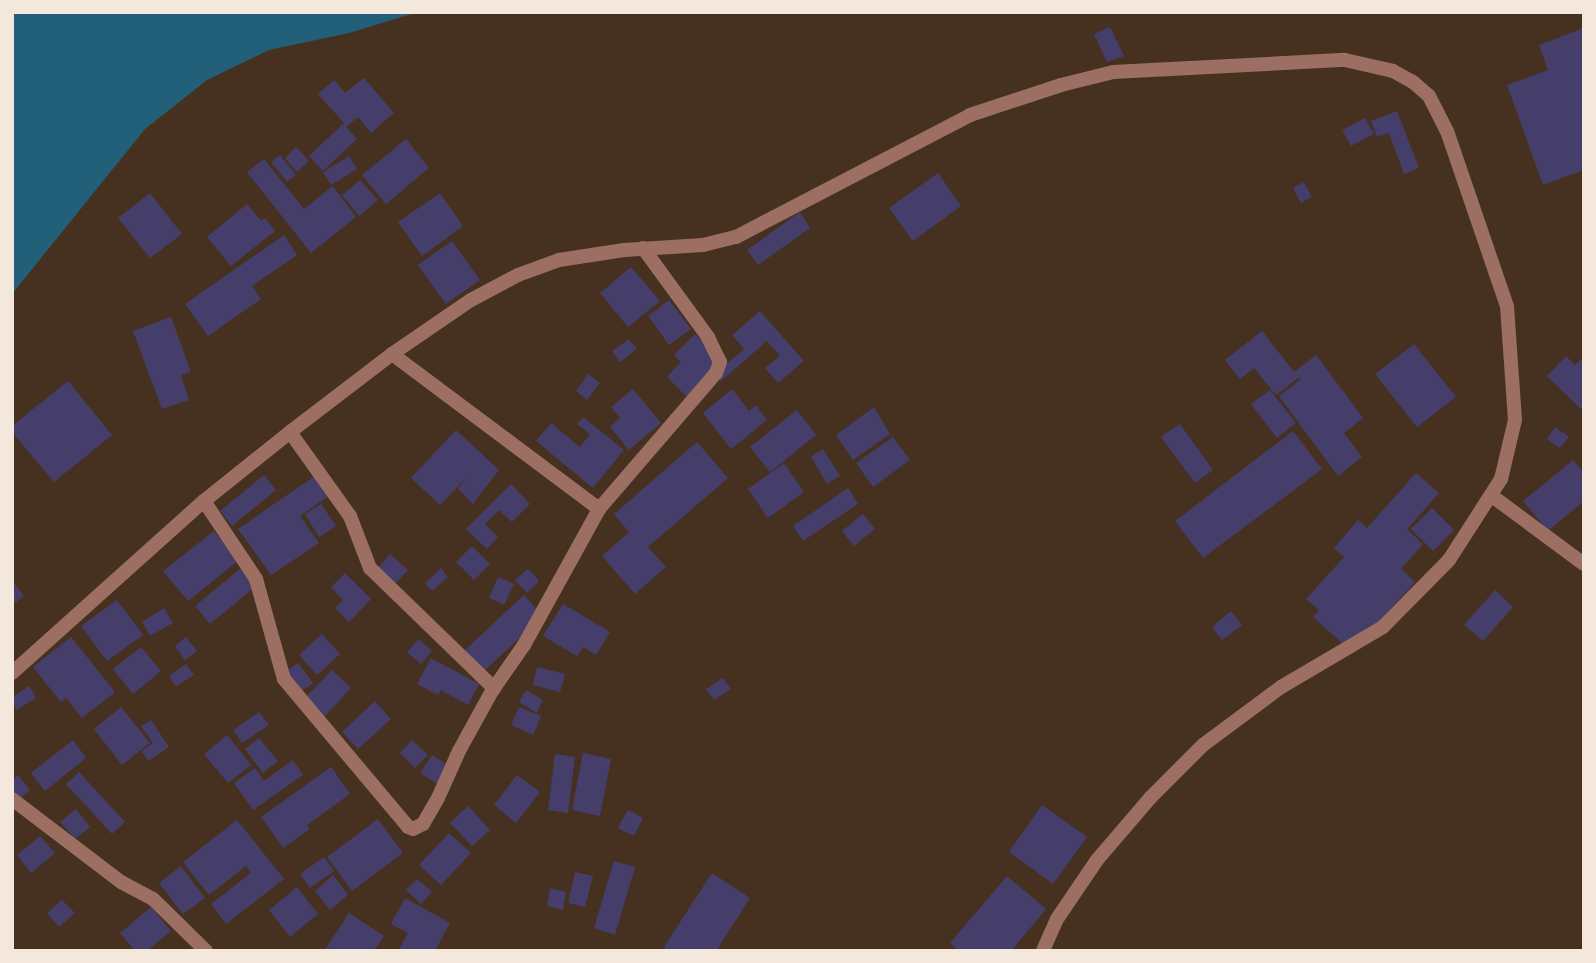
<!DOCTYPE html>
<style>
body{margin:0}
#map{position:relative;width:1596px;height:963px;overflow:hidden;background:#463120;font-family:Jost,sans-serif}
div>[style]{position:absolute}
.water>*{inset:0;background:#22607a}
.building>*{inset:0;background:#453e6b}
.street>*{height:14px;margin:-7px;padding:0 7px;transform-origin:7px;border-radius:7px;background:#9c6f62}
span{translate:-50% -50%;white-space:nowrap;text-align:center;line-height:1.15;-webkit-text-stroke:5px #3b2717;paint-order:stroke}
.frame{position:absolute;inset:0;border:14px solid #f4e7dc;pointer-events:none}
</style>
<div id="map">
<div class="water">
<i style="clip-path:polygon(12px 12px,418px 12px,349px 33px,269px 50px,207px 80px,145px 129px,12px 294px)"></i>
</div>
<div class="building">
<i style="clip-path:polygon(1110px 27px,1124px 56px,1107px 62px,1094px 34px)"></i>
<i style="clip-path:polygon(1584px 28px,1584px 170px,1543px 185px,1507px 85px,1548px 70px,1539px 45px)"></i>
<i style="clip-path:polygon(364px 78px,394px 113px,371px 133px,358px 117px,346px 127px,357px 139px,323px 171px,309px 156px,344px 123px,318px 94px,334px 80px,345px 93px)"></i>
<i style="clip-path:polygon(1397px 111px,1419px 168px,1404px 174px,1389px 133px,1377px 137px,1371px 121px)"></i>
<i style="clip-path:polygon(1365px 118px,1374px 134px,1351px 146px,1342px 130px)"></i>
<i style="clip-path:polygon(406px 139px,429px 168px,386px 204px,362px 175px)"></i>
<i style="clip-path:polygon(296px 147px,309px 161px,297px 172px,285px 158px)"></i>
<i style="clip-path:polygon(280px 155px,296px 175px,287px 182px,271px 162px)"></i>
<i style="clip-path:polygon(349px 156px,357px 169px,331px 185px,323px 172px)"></i>
<i style="clip-path:polygon(264px 159px,304px 209px,333px 186px,356px 217px,311px 253px,247px 172px)"></i>
<i style="clip-path:polygon(938px 173px,961px 206px,913px 241px,889px 208px)"></i>
<i style="clip-path:polygon(360px 180px,378px 200px,359px 216px,342px 195px)"></i>
<i style="clip-path:polygon(1304px 182px,1312px 197px,1301px 203px,1293px 188px)"></i>
<i style="clip-path:polygon(150px 193px,182px 234px,150px 258px,118px 218px)"></i>
<i style="clip-path:polygon(440px 193px,463px 226px,422px 256px,398px 222px)"></i>
<i style="clip-path:polygon(247px 204px,261px 221px,265px 218px,275px 231px,231px 266px,207px 237px)"></i>
<i style="clip-path:polygon(800px 212px,810px 228px,758px 265px,747px 250px)"></i>
<i style="clip-path:polygon(284px 235px,297px 255px,252px 286px,261px 299px,208px 336px,185px 304px)"></i>
<i style="clip-path:polygon(452px 241px,480px 280px,446px 304px,418px 265px)"></i>
<i style="clip-path:polygon(631px 267px,660px 301px,628px 327px,600px 293px)"></i>
<i style="clip-path:polygon(669px 300px,691px 329px,669px 345px,648px 316px)"></i>
<i style="clip-path:polygon(760px 311px,804px 361px,778px 383px,765px 368px,780px 356px,767px 341px,721px 381px,715px 374px,744px 349px,732px 335px)"></i>
<i style="clip-path:polygon(171px 317px,191px 372px,181px 375px,189px 400px,162px 409px,133px 331px)"></i>
<i style="clip-path:polygon(1262px 331px,1294px 372px,1316px 355px,1363px 418px,1344px 433px,1362px 457px,1338px 476px,1279px 396px,1300px 380px,1299px 377px,1276px 395px,1254px 368px,1240px 379px,1225px 360px)"></i>
<i style="clip-path:polygon(695px 334px,723px 361px,687px 397px,667px 377px,681px 362px,674px 355px)"></i>
<i style="clip-path:polygon(629px 339px,637px 349px,620px 362px,612px 351px)"></i>
<i style="clip-path:polygon(1414px 344px,1456px 397px,1417px 427px,1375px 374px)"></i>
<i style="clip-path:polygon(1566px 356px,1575px 365px,1584px 356px,1584px 412px,1547px 376px)"></i>
<i style="clip-path:polygon(588px 374px,600px 383px,587px 400px,576px 391px)"></i>
<i style="clip-path:polygon(68px 381px,112px 435px,54px 482px,12px 432px,12px 426px)"></i>
<i style="clip-path:polygon(633px 389px,661px 423px,629px 450px,610px 427px,620px 418px,611px 407px)"></i>
<i style="clip-path:polygon(732px 389px,749px 411px,756px 405px,767px 420px,731px 449px,703px 413px)"></i>
<i style="clip-path:polygon(1270px 390px,1296px 423px,1277px 438px,1251px 404px)"></i>
<i style="clip-path:polygon(874px 407px,890px 434px,853px 460px,836px 435px)"></i>
<i style="clip-path:polygon(797px 410px,816px 435px,770px 472px,750px 447px)"></i>
<i style="clip-path:polygon(583px 417px,624px 450px,593px 488px,536px 441px,551px 423px,580px 447px,590px 434px,577px 424px)"></i>
<i style="clip-path:polygon(1180px 424px,1213px 470px,1195px 483px,1161px 437px)"></i>
<i style="clip-path:polygon(1555px 427px,1569px 437px,1560px 448px,1547px 439px)"></i>
<i style="clip-path:polygon(456px 430px,499px 470px,473px 504px,458px 488px,469px 475px,440px 505px,411px 478px)"></i>
<i style="clip-path:polygon(1293px 431px,1322px 469px,1203px 558px,1175px 521px)"></i>
<i style="clip-path:polygon(893px 437px,910px 460px,873px 487px,856px 463px)"></i>
<i style="clip-path:polygon(697px 442px,728px 478px,648px 547px,666px 567px,635px 594px,602px 556px,629px 532px,614px 514px)"></i>
<i style="clip-path:polygon(823px 449px,840px 476px,827px 484px,811px 457px)"></i>
<i style="clip-path:polygon(1573px 460px,1584px 473px,1584px 501px,1548px 531px,1523px 501px)"></i>
<i style="clip-path:polygon(784px 463px,804px 492px,768px 518px,748px 489px)"></i>
<i style="clip-path:polygon(1416px 473px,1439px 493px,1407px 529px,1423px 544px,1401px 569px,1415px 582px,1352px 652px,1313px 617px,1319px 610px,1306px 599px,1344px 557px,1334px 548px,1358px 520px,1367px 528px)"></i>
<i style="clip-path:polygon(264px 475px,276px 490px,232px 526px,220px 511px)"></i>
<i style="clip-path:polygon(316px 475px,330px 495px,300px 516px,319px 543px,271px 575px,238px 529px)"></i>
<i style="clip-path:polygon(511px 484px,530px 504px,512px 522px,499px 510px,485px 524px,498px 537px,487px 549px,466px 529px)"></i>
<i style="clip-path:polygon(848px 488px,858px 504px,803px 541px,793px 526px)"></i>
<i style="clip-path:polygon(321px 504px,336px 526px,319px 537px,305px 514px)"></i>
<i style="clip-path:polygon(1432px 508px,1454px 530px,1433px 551px,1411px 529px)"></i>
<i style="clip-path:polygon(863px 514px,875px 529px,854px 546px,842px 531px)"></i>
<i style="clip-path:polygon(214px 531px,238px 561px,188px 601px,163px 571px)"></i>
<i style="clip-path:polygon(472px 546px,490px 564px,474px 580px,456px 562px)"></i>
<i style="clip-path:polygon(390px 554px,408px 570px,394px 585px,376px 570px)"></i>
<i style="clip-path:polygon(441px 568px,448px 577px,432px 591px,425px 583px)"></i>
<i style="clip-path:polygon(240px 569px,255px 587px,210px 624px,195px 606px)"></i>
<i style="clip-path:polygon(528px 569px,539px 581px,527px 593px,515px 580px)"></i>
<i style="clip-path:polygon(345px 573px,371px 599px,349px 622px,335px 608px,343px 600px,331px 587px)"></i>
<i style="clip-path:polygon(498px 577px,514px 584px,504px 605px,489px 598px)"></i>
<i style="clip-path:polygon(12px 580px,24px 596px,12px 605px)"></i>
<i style="clip-path:polygon(1495px 590px,1513px 607px,1483px 641px,1464px 625px)"></i>
<i style="clip-path:polygon(524px 595px,543px 616px,483px 672px,463px 652px)"></i>
<i style="clip-path:polygon(117px 600px,143px 635px,107px 661px,81px 626px)"></i>
<i style="clip-path:polygon(563px 604px,610px 632px,596px 655px,583px 647px,577px 656px,543px 636px)"></i>
<i style="clip-path:polygon(164px 608px,173px 623px,150px 636px,142px 622px)"></i>
<i style="clip-path:polygon(1231px 611px,1242px 625px,1222px 640px,1212px 627px)"></i>
<i style="clip-path:polygon(322px 634px,340px 654px,317px 675px,299px 655px)"></i>
<i style="clip-path:polygon(71px 637px,115px 692px,82px 718px,66px 698px,61px 702px,33px 667px)"></i>
<i style="clip-path:polygon(186px 637px,197px 651px,185px 660px,175px 646px)"></i>
<i style="clip-path:polygon(419px 639px,432px 651px,421px 664px,407px 652px)"></i>
<i style="clip-path:polygon(141px 647px,161px 671px,133px 694px,113px 669px)"></i>
<i style="clip-path:polygon(431px 658px,479px 684px,468px 705px,441px 690px,438px 695px,417px 684px)"></i>
<i style="clip-path:polygon(298px 663px,313px 683px,300px 692px,285px 672px)"></i>
<i style="clip-path:polygon(186px 664px,194px 675px,176px 686px,169px 676px)"></i>
<i style="clip-path:polygon(537px 667px,565px 674px,560px 692px,533px 685px)"></i>
<i style="clip-path:polygon(332px 670px,351px 688px,325px 716px,305px 698px)"></i>
<i style="clip-path:polygon(723px 678px,731px 689px,714px 700px,706px 689px)"></i>
<i style="clip-path:polygon(29px 686px,36px 698px,16px 710px,12px 697px)"></i>
<i style="clip-path:polygon(526px 690px,543px 700px,537px 713px,519px 702px)"></i>
<i style="clip-path:polygon(375px 701px,391px 719px,358px 749px,342px 732px)"></i>
<i style="clip-path:polygon(121px 707px,150px 743px,122px 765px,94px 729px)"></i>
<i style="clip-path:polygon(519px 707px,541px 716px,533px 735px,511px 725px)"></i>
<i style="clip-path:polygon(259px 712px,269px 725px,242px 743px,233px 730px)"></i>
<i style="clip-path:polygon(151px 720px,169px 747px,148px 761px,142px 751px,153px 743px,141px 726px)"></i>
<i style="clip-path:polygon(227px 735px,251px 765px,228px 783px,204px 754px)"></i>
<i style="clip-path:polygon(259px 738px,278px 761px,263px 773px,245px 749px)"></i>
<i style="clip-path:polygon(73px 740px,86px 758px,45px 791px,31px 773px)"></i>
<i style="clip-path:polygon(412px 740px,428px 755px,415px 768px,400px 753px)"></i>
<i style="clip-path:polygon(583px 753px,611px 759px,600px 816px,572px 810px)"></i>
<i style="clip-path:polygon(555px 754px,575px 757px,568px 813px,548px 810px)"></i>
<i style="clip-path:polygon(432px 755px,452px 768px,441px 786px,420px 773px)"></i>
<i style="clip-path:polygon(293px 760px,303px 775px,253px 810px,234px 783px,255px 768px,264px 781px)"></i>
<i style="clip-path:polygon(331px 767px,350px 794px,307px 825px,310px 829px,283px 848px,261px 817px)"></i>
<i style="clip-path:polygon(79px 772px,125px 822px,112px 834px,66px 784px)"></i>
<i style="clip-path:polygon(18px 775px,30px 790px,16px 802px,12px 797px,12px 780px)"></i>
<i style="clip-path:polygon(517px 775px,540px 792px,516px 823px,494px 805px)"></i>
<i style="clip-path:polygon(1042px 805px,1087px 837px,1053px 884px,1009px 852px)"></i>
<i style="clip-path:polygon(468px 806px,490px 830px,472px 846px,450px 823px)"></i>
<i style="clip-path:polygon(76px 809px,90px 827px,75px 839px,60px 822px)"></i>
<i style="clip-path:polygon(628px 810px,643px 818px,634px 836px,618px 828px)"></i>
<i style="clip-path:polygon(378px 819px,403px 853px,352px 891px,327px 857px)"></i>
<i style="clip-path:polygon(237px 820px,284px 879px,226px 924px,211px 904px,251px 873px,246px 866px,209px 895px,183px 862px)"></i>
<i style="clip-path:polygon(449px 833px,471px 853px,441px 885px,419px 865px)"></i>
<i style="clip-path:polygon(40px 836px,55px 853px,31px 873px,17px 855px)"></i>
<i style="clip-path:polygon(324px 857px,334px 871px,310px 888px,300px 874px)"></i>
<i style="clip-path:polygon(614px 861px,635px 867px,615px 935px,594px 928px)"></i>
<i style="clip-path:polygon(181px 866px,205px 898px,183px 914px,159px 883px)"></i>
<i style="clip-path:polygon(575px 872px,593px 876px,585px 907px,568px 903px)"></i>
<i style="clip-path:polygon(712px 873px,750px 898px,716px 951px,669px 951px,664px 947px)"></i>
<i style="clip-path:polygon(333px 875px,348px 895px,330px 910px,315px 891px)"></i>
<i style="clip-path:polygon(1007px 876px,1046px 909px,1011px 951px,959px 951px,950px 943px)"></i>
<i style="clip-path:polygon(417px 879px,432px 892px,421px 904px,406px 890px)"></i>
<i style="clip-path:polygon(297px 887px,318px 914px,290px 937px,269px 910px)"></i>
<i style="clip-path:polygon(550px 888px,566px 892px,563px 910px,547px 906px)"></i>
<i style="clip-path:polygon(405px 898px,450px 923px,435px 951px,398px 951px,408px 933px,391px 924px)"></i>
<i style="clip-path:polygon(62px 900px,75px 913px,59px 927px,47px 913px)"></i>
<i style="clip-path:polygon(151px 907px,171px 931px,147px 951px,135px 951px,120px 933px)"></i>
<i style="clip-path:polygon(349px 913px,384px 936px,374px 951px,324px 951px)"></i>
</div>
<div class="street">
<i style="left:392px;top:354px;width:259px;rotate:36.8deg"></i>
<i style="left:599px;top:509px;width:179px;rotate:-49.3deg"></i>
<i style="left:716px;top:373px;width:12px;rotate:-70deg"></i>
<i style="left:720px;top:362px;width:28px;rotate:-116deg"></i>
<i style="left:708px;top:337px;width:110px;rotate:-126.1deg"></i>
<i style="left:290px;top:432px;width:103px;rotate:54.5deg"></i>
<i style="left:350px;top:516px;width:56px;rotate:69deg"></i>
<i style="left:370px;top:568px;width:173px;rotate:44.1deg"></i>
<i style="left:1492px;top:496px;width:114px;rotate:36.5deg"></i>
<i style="left:204px;top:501px;width:94px;rotate:56.3deg"></i>
<i style="left:256px;top:579px;width:104px;rotate:74.4deg"></i>
<i style="left:284px;top:679px;width:193px;rotate:50deg"></i>
<i style="left:408px;top:827px;width:5px;rotate:22deg"></i>
<i style="left:413px;top:829px;width:11px;rotate:-27deg"></i>
<i style="left:423px;top:824px;width:30px;rotate:-60deg"></i>
<i style="left:438px;top:798px;width:51px;rotate:-65.9deg"></i>
<i style="left:459px;top:751px;width:68px;rotate:-61.2deg"></i>
<i style="left:492px;top:691px;width:56px;rotate:-55.2deg"></i>
<i style="left:524px;top:645px;width:155px;rotate:-61.1deg"></i>
<i style="left:12px;top:673px;width:258px;rotate:-41.9deg"></i>
<i style="left:204px;top:501px;width:110px;rotate:-38.7deg"></i>
<i style="left:290px;top:432px;width:128px;rotate:-37.4deg"></i>
<i style="left:392px;top:354px;width:96px;rotate:-34.4deg"></i>
<i style="left:471px;top:300px;width:53px;rotate:-28deg"></i>
<i style="left:518px;top:275px;width:44px;rotate:-20.1deg"></i>
<i style="left:559px;top:260px;width:66px;rotate:-8.7deg"></i>
<i style="left:624px;top:250px;width:79px;rotate:-3.6deg"></i>
<i style="left:703px;top:245px;width:34px;rotate:-14deg"></i>
<i style="left:736px;top:237px;width:264px;rotate:-27.5deg"></i>
<i style="left:970px;top:115px;width:96px;rotate:-18.2deg"></i>
<i style="left:1061px;top:85px;width:54px;rotate:-14deg"></i>
<i style="left:1113px;top:72px;width:232px;rotate:-3deg"></i>
<i style="left:1345px;top:60px;width:49px;rotate:12.9deg"></i>
<i style="left:1393px;top:71px;width:23px;rotate:29deg"></i>
<i style="left:1413px;top:82px;width:21px;rotate:41deg"></i>
<i style="left:1429px;top:96px;width:39px;rotate:63deg"></i>
<i style="left:1447px;top:131px;width:185px;rotate:71.1deg"></i>
<i style="left:1507px;top:306px;width:114px;rotate:86deg"></i>
<i style="left:1515px;top:420px;width:61px;rotate:103.3deg"></i>
<i style="left:1501px;top:479px;width:96px;rotate:122.7deg"></i>
<i style="left:1449px;top:560px;width:94px;rotate:134.6deg"></i>
<i style="left:1383px;top:627px;width:118px;rotate:149.5deg"></i>
<i style="left:1281px;top:687px;width:97px;rotate:143.4deg"></i>
<i style="left:1203px;top:745px;width:74px;rotate:135deg"></i>
<i style="left:1151px;top:797px;width:83px;rotate:130.6deg"></i>
<i style="left:1097px;top:860px;width:71px;rotate:124.1deg"></i>
<i style="left:1057px;top:919px;width:35px;rotate:114deg"></i>
<i style="left:12px;top:799px;width:137px;rotate:37.3deg"></i>
<i style="left:121px;top:882px;width:36px;rotate:28deg"></i>
<i style="left:153px;top:899px;width:74px;rotate:44.5deg"></i>
</div>
<div class="frame"></div>
</div>
